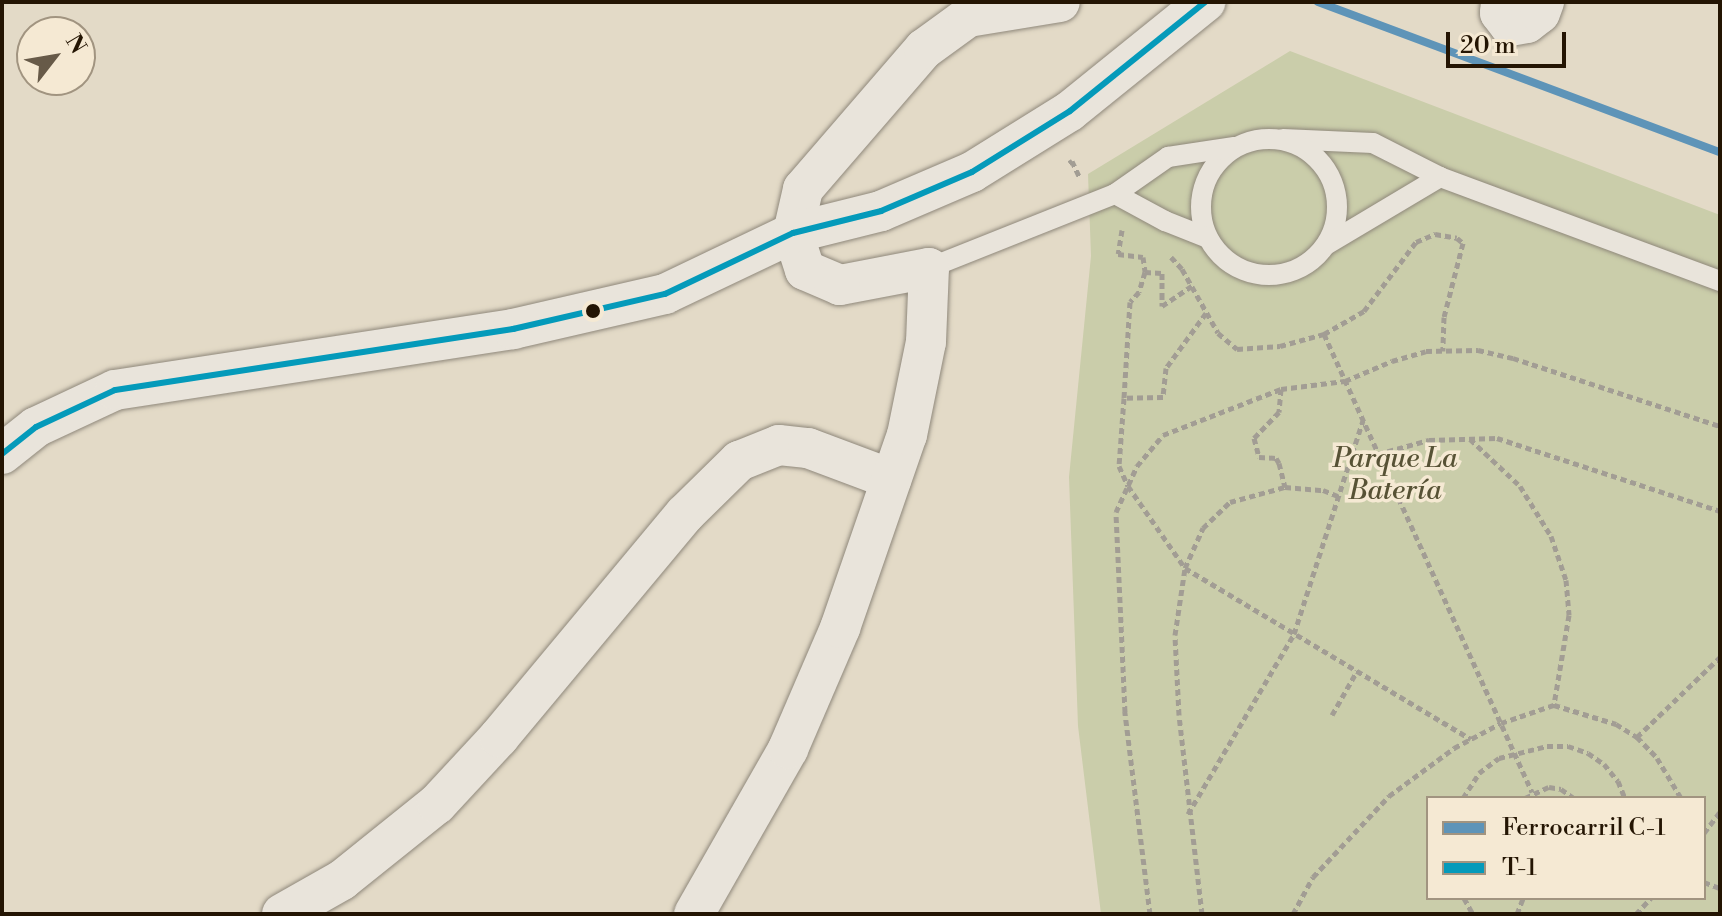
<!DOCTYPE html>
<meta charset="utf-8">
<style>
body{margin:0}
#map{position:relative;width:1722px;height:916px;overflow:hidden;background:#e3dac7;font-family:"Libre Bodoni",serif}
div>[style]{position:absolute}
.green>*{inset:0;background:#cacdaa}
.path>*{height:5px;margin-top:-2.5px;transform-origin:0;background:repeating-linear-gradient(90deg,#a29d94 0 6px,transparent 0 10px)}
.roads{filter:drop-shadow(0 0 2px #8f887b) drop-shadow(0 0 2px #8f887b)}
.service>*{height:20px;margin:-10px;padding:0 10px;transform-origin:10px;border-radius:10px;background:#e9e4db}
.service>.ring{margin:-10px;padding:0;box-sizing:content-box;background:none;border:20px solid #e9e4db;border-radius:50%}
.minor>*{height:40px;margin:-20px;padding:0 20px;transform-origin:20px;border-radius:20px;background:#e9e4db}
.bus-1>*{height:6px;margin:-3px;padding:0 3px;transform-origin:3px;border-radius:3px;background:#049aba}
.rail-1>*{height:8px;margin:-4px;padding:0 4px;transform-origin:4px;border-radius:4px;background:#5e94b8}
.dots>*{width:22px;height:22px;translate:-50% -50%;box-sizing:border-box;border:4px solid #f5e9d3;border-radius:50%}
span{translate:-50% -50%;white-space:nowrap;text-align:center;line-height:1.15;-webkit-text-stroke:7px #f5e9d3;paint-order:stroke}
.park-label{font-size:28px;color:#575235;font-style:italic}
.frame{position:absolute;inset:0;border:4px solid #241503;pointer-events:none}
.legend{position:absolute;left:1426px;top:796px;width:280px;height:104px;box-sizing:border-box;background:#f5e9d3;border:2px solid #a19480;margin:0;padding:10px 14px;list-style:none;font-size:24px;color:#241503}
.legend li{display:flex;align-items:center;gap:16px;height:40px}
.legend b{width:40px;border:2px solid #a19480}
.north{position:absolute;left:16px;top:16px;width:80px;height:80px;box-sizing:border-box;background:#f5e9d3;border:2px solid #a19480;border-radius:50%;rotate:59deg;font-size:22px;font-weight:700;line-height:32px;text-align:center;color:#241503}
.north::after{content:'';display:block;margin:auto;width:28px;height:36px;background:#675a48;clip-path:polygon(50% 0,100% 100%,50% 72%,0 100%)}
.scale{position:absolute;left:1446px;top:32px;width:120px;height:36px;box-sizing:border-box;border:4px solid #241503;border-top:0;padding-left:10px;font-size:24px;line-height:28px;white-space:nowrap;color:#241503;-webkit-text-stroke:6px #f5e9d3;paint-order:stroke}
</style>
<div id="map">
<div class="green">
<i style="clip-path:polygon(evenodd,1290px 51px,1720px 215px,1720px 914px,1101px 914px,1078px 726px,1069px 477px,1091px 256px,1088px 174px,1290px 51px,1428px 798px,1704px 798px,1704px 898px,1428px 898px,1428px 798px)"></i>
</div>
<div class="path">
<i style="left:1069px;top:163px;width:4px;rotate:-34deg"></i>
<i style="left:1072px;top:161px;width:19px;rotate:65deg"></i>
<i style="left:1122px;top:230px;width:24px;rotate:99deg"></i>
<i style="left:1118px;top:254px;width:25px;rotate:7deg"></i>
<i style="left:1143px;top:257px;width:15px;rotate:82deg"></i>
<i style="left:1145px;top:272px;width:21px;rotate:107deg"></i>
<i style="left:1139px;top:292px;width:13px;rotate:132deg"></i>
<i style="left:1130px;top:302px;width:96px;rotate:93.6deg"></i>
<i style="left:1171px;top:257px;width:16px;rotate:47deg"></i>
<i style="left:1182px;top:269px;width:73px;rotate:60.6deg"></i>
<i style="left:1218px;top:333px;width:25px;rotate:40deg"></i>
<i style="left:1237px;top:349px;width:43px;rotate:-4deg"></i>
<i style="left:1280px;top:346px;width:46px;rotate:-15.3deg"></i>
<i style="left:1324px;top:334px;width:46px;rotate:-29.9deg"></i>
<i style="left:1364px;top:311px;width:86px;rotate:-53deg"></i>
<i style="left:1416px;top:242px;width:21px;rotate:-23deg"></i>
<i style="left:1435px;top:234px;width:22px;rotate:10deg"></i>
<i style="left:1457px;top:238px;width:8px;rotate:40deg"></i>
<i style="left:1463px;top:243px;width:76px;rotate:104.4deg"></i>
<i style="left:1444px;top:317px;width:34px;rotate:92deg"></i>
<i style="left:1145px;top:272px;width:17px;rotate:3deg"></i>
<i style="left:1162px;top:273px;width:33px;rotate:90deg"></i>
<i style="left:1162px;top:306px;width:36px;rotate:-34deg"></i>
<i style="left:1206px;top:313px;width:68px;rotate:126deg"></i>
<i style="left:1166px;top:368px;width:29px;rotate:96deg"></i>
<i style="left:1163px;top:397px;width:39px;rotate:179deg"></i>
<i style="left:1124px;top:398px;width:68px;rotate:94.2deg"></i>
<i style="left:1119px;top:466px;width:22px;rotate:66deg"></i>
<i style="left:1128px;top:486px;width:100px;rotate:55.2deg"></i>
<i style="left:1185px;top:568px;width:333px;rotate:30.9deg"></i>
<i style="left:1324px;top:334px;width:503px;rotate:65.57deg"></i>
<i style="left:1281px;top:389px;width:23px;rotate:95deg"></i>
<i style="left:1279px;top:412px;width:36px;rotate:134deg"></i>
<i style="left:1254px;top:438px;width:20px;rotate:75deg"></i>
<i style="left:1259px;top:457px;width:17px;rotate:3deg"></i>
<i style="left:1276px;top:458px;width:6px;rotate:59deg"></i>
<i style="left:1279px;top:463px;width:25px;rotate:76deg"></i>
<i style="left:1470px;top:439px;width:69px;rotate:43.2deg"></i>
<i style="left:1520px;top:486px;width:59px;rotate:58.2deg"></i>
<i style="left:1551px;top:536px;width:46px;rotate:71.2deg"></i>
<i style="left:1566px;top:580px;width:35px;rotate:85deg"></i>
<i style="left:1569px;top:615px;width:91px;rotate:99.5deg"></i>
<i style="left:1378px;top:454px;width:53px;rotate:-15.4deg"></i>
<i style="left:1429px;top:440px;width:68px;rotate:-1.7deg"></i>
<i style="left:1497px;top:438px;width:235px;rotate:18.1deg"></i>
<i style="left:1332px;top:715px;width:51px;rotate:-60.4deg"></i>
<i style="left:1637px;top:737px;width:115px;rotate:-43.9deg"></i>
<i style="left:1463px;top:798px;width:30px;rotate:-57deg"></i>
<i style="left:1479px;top:773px;width:25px;rotate:-37deg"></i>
<i style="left:1499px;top:758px;width:49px;rotate:-14deg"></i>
<i style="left:1547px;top:746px;width:21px"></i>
<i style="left:1568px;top:746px;width:21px;rotate:19deg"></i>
<i style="left:1588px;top:753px;width:19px;rotate:35deg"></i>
<i style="left:1604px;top:764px;width:22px;rotate:51deg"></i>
<i style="left:1618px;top:781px;width:18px;rotate:68deg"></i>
<i style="left:1525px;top:798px;width:26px;rotate:-25deg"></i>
<i style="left:1549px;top:787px;width:12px;rotate:9deg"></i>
<i style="left:1561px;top:789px;width:16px;rotate:35deg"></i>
<i style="left:1188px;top:814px;width:209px;rotate:-59.5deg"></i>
<i style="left:1294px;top:634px;width:224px;rotate:-72.1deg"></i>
<i style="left:1704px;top:833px;width:26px;rotate:-53deg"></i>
<i style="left:1704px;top:882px;width:17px;rotate:21deg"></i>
<i style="left:1464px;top:898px;width:18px;rotate:61deg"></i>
<i style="left:1150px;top:914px;width:204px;rotate:-97.1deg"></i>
<i style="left:1125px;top:712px;width:200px;rotate:-92.6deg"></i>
<i style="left:1116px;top:512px;width:51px;rotate:-65.5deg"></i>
<i style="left:1137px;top:466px;width:40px;rotate:-50deg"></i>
<i style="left:1163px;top:435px;width:127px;rotate:-21.3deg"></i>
<i style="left:1281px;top:389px;width:64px;rotate:-7.1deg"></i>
<i style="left:1345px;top:381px;width:51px;rotate:-23.1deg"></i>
<i style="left:1392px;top:361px;width:35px;rotate:-16deg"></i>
<i style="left:1426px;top:351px;width:52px;rotate:-1.1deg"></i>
<i style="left:1478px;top:350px;width:36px;rotate:13deg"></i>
<i style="left:1513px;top:358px;width:218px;rotate:18.2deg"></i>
<i style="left:1202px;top:914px;width:200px;rotate:-96.6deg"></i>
<i style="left:1179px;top:715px;width:80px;rotate:-92.9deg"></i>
<i style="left:1175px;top:635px;width:68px;rotate:-81.5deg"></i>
<i style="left:1185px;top:568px;width:44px;rotate:-65.8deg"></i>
<i style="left:1203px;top:528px;width:37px;rotate:-44deg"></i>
<i style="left:1230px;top:502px;width:57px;rotate:-15.3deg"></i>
<i style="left:1285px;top:487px;width:38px;rotate:5deg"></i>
<i style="left:1323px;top:490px;width:16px;rotate:22deg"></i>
<i style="left:1293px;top:914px;width:42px;rotate:-61.6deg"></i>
<i style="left:1313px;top:877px;width:111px;rotate:-46.8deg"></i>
<i style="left:1389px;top:796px;width:81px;rotate:-36.4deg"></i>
<i style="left:1454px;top:748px;width:53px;rotate:-28deg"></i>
<i style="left:1501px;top:723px;width:56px;rotate:-18.8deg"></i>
<i style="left:1554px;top:705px;width:65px;rotate:17deg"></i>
<i style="left:1616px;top:724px;width:25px;rotate:32deg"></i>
<i style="left:1637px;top:737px;width:29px;rotate:46deg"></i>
<i style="left:1657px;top:758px;width:47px;rotate:59deg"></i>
<i style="left:1517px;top:914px;width:17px;rotate:-69deg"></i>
<i style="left:1636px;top:914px;width:22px;rotate:-47deg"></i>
</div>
<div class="roads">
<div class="service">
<i style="left:1283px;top:139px;width:90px;rotate:2.5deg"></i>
<i style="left:1373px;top:143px;width:75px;rotate:26.9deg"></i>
<i style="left:1440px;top:177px;width:299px;rotate:20.4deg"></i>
<i class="ring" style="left:1201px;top:139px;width:116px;height:116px"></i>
<i style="left:1115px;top:194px;width:57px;rotate:28.4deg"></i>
<i style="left:1165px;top:221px;width:46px;rotate:21.6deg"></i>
<i style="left:1326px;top:245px;width:133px;rotate:-30.8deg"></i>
<i style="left:929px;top:268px;width:200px;rotate:-21.7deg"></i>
<i style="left:1115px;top:194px;width:65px;rotate:-34.9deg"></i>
<i style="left:1168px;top:157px;width:67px;rotate:-8.6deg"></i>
</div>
<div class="minor">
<i style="left:1501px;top:2px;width:11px;rotate:95deg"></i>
<i style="left:1500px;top:13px;width:16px;rotate:52deg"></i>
<i style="left:1510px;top:26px;width:17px;rotate:-10deg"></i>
<i style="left:1527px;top:23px;width:16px;rotate:-38deg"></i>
<i style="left:1540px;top:13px;width:12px;rotate:-70deg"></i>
<i style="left:2px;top:454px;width:43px;rotate:-38.5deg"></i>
<i style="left:36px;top:427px;width:87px;rotate:-25.1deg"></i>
<i style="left:115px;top:390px;width:403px;rotate:-8.7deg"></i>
<i style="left:513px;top:329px;width:156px;rotate:-13deg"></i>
<i style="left:665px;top:294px;width:142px;rotate:-25.5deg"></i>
<i style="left:793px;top:233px;width:91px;rotate:-14deg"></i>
<i style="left:881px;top:211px;width:99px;rotate:-23.2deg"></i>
<i style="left:972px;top:172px;width:115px;rotate:-31.9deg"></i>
<i style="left:1070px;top:111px;width:174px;rotate:-38.9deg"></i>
<i style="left:282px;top:914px;width:69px;rotate:-29.5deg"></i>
<i style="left:342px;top:880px;width:122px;rotate:-38.7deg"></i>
<i style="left:437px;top:804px;width:91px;rotate:-47.2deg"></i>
<i style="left:499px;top:737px;width:290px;rotate:-50.2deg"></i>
<i style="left:685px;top:514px;width:76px;rotate:-44.5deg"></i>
<i style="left:739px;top:461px;width:43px;rotate:-21.8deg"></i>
<i style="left:779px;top:445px;width:29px;rotate:6deg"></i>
<i style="left:808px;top:448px;width:89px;rotate:20.5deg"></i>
<i style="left:694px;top:914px;width:190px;rotate:-60.3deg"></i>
<i style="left:788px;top:749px;width:132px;rotate:-66.7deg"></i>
<i style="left:840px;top:628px;width:204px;rotate:-70.9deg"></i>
<i style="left:907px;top:435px;width:95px;rotate:-78.5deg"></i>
<i style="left:926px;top:342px;width:74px;rotate:-87.7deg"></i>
<i style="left:929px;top:268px;width:91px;rotate:169.2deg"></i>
<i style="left:840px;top:285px;width:38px;rotate:-157deg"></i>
<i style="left:805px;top:270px;width:39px;rotate:-108deg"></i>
<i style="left:793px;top:233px;width:45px;rotate:-77.2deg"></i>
<i style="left:803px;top:189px;width:185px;rotate:-49.2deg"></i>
<i style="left:924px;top:49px;width:54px;rotate:-36deg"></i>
<i style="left:968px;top:17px;width:93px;rotate:-9.3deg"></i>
</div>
</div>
<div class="bus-1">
<i style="left:2px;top:454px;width:43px;rotate:-38.5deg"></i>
<i style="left:36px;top:427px;width:87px;rotate:-25.1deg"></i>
<i style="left:115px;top:390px;width:403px;rotate:-8.7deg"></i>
<i style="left:513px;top:329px;width:156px;rotate:-13deg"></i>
<i style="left:665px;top:294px;width:142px;rotate:-25.5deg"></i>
<i style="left:793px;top:233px;width:91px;rotate:-14deg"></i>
<i style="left:881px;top:211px;width:99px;rotate:-23.2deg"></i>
<i style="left:972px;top:172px;width:115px;rotate:-31.9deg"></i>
<i style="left:1070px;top:111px;width:174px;rotate:-38.9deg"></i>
</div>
<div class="rail-1">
<i style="left:1318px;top:2px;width:429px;rotate:20.5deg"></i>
</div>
<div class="dots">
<i style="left:593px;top:311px;background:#241503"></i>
</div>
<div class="park-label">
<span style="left:1395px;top:475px">Parque La<br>Batería</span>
</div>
<div class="frame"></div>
<ul class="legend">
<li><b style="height:10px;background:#5e94b8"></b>Ferrocarril C-1</li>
<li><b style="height:10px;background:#049aba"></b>T-1</li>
</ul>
<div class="north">N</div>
<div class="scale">20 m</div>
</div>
